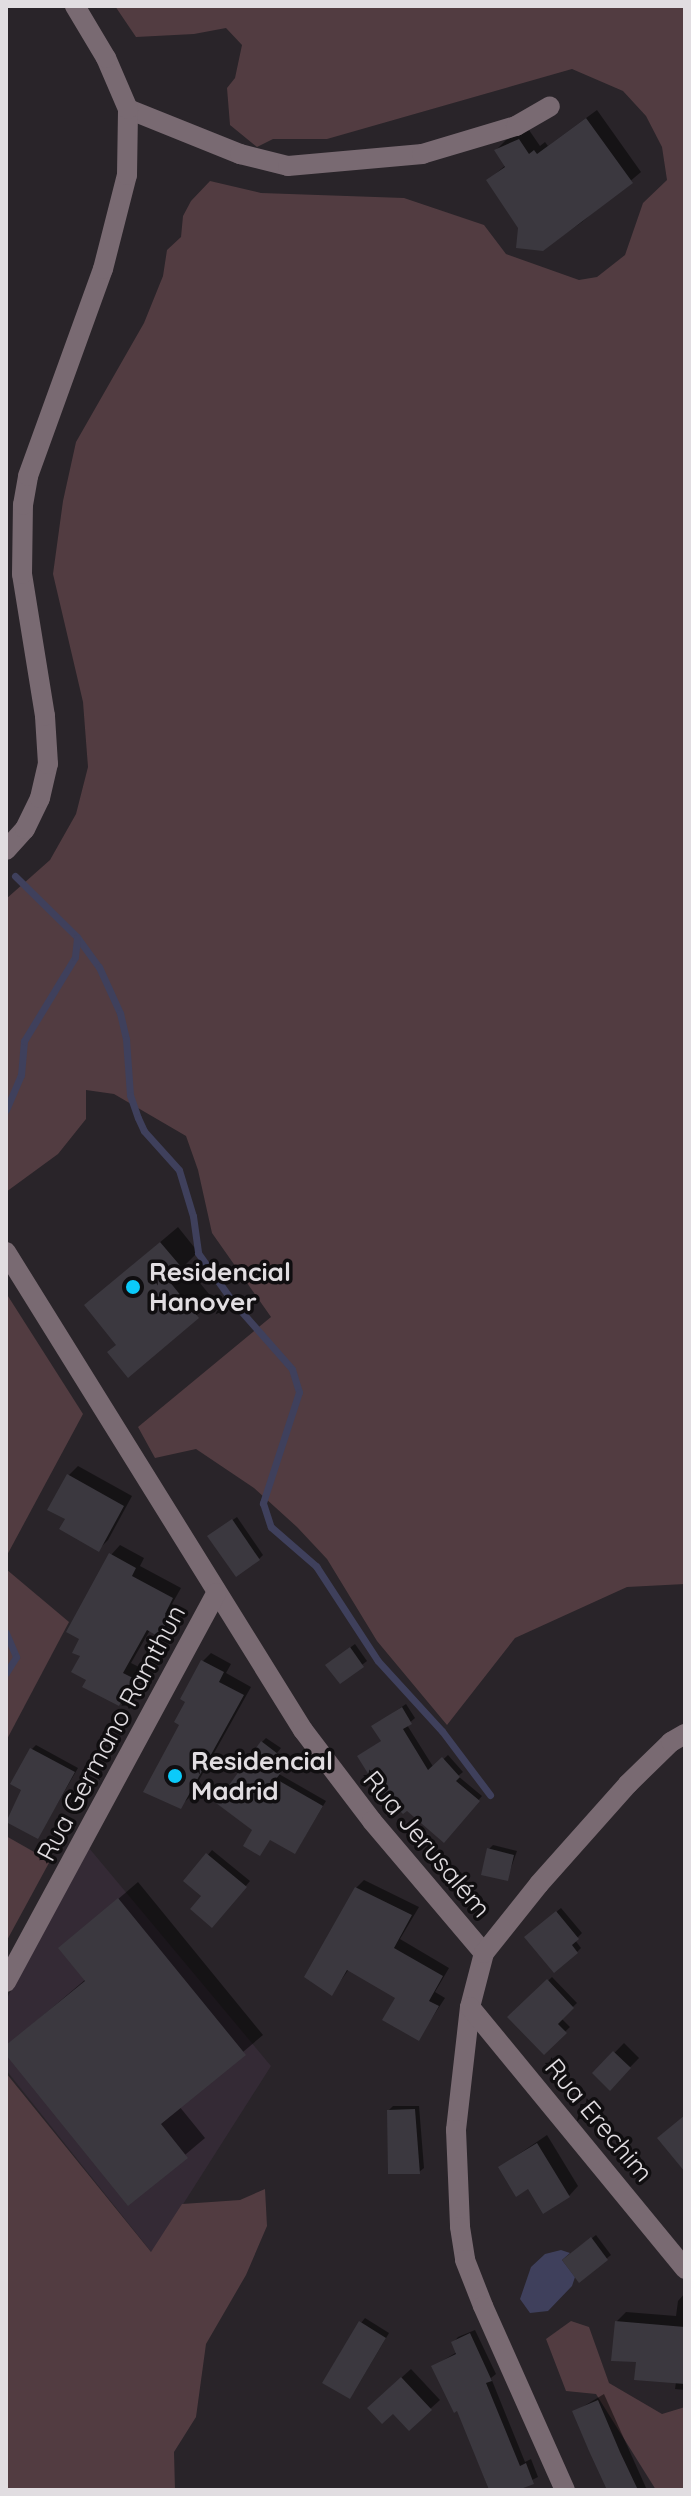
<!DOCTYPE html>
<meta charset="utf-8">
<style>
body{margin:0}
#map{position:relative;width:691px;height:2496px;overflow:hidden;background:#292429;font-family:Quicksand,sans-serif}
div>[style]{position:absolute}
.built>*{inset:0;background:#342a35}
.green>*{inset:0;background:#523c41}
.water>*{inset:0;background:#3f405c}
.shadow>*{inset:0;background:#0007}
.stream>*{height:7px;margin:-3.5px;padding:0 3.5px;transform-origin:3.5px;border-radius:3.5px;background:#3f405c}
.building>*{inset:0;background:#3b383f}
.minor>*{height:20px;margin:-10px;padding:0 10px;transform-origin:10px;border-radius:10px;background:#796a72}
.dots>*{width:22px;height:22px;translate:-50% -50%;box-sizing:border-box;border:4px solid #100e10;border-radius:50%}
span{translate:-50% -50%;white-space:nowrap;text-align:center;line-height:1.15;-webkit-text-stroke:7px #100e10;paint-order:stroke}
.poi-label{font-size:26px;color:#e1dde1;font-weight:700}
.left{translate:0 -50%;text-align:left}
.street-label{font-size:26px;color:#e1dde1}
.frame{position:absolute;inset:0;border:8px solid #e1dde1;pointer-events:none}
</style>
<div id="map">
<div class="built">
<i style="clip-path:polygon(89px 1848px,271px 2066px,152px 2253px,6px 2070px,6px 2000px)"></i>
</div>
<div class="green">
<i style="clip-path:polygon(115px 6px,685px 6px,685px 1584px,627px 1587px,515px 1638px,447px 1725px,377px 1641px,327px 1559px,297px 1527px,254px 1488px,196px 1449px,155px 1458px,138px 1427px,271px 1317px,212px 1233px,198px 1170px,186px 1136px,114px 1094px,86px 1090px,86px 1119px,58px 1154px,6px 1192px,6px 899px,50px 860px,76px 814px,88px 767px,83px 702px,53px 574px,63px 501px,76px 442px,144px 323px,163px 276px,167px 250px,181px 237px,183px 216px,191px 201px,210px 181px,261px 193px,404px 198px,484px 225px,506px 254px,579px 280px,597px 277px,625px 255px,643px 203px,667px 180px,662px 147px,646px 116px,623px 91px,572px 69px,327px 139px,273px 139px,257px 147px,230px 125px,227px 88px,235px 78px,242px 45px,226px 28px,194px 34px,136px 37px)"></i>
<i style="clip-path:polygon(6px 1293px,83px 1414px,6px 1557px)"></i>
<i style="clip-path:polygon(6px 1569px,69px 1622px,6px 1741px)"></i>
<i style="clip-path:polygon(6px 1836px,50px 1861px,6px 1942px)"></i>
<i style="clip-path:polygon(6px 2073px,151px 2252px,182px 2204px,240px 2200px,265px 2189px,267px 2226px,246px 2275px,206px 2344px,196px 2417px,174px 2452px,175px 2490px,6px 2490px)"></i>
<i style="clip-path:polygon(571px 2321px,589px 2327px,609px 2383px,662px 2414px,685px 2407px,685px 2490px,656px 2490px,596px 2394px,566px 2391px,546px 2339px)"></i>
</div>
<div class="water">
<i style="clip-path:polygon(561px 2250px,570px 2253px,562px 2260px,575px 2277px,572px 2286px,548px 2311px,530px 2313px,520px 2299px,531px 2267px,545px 2254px)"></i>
</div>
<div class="shadow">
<i style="clip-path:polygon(597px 110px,641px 172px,582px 222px,543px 249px,520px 228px,488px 180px,506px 165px,496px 150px,506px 140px,529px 130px,540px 146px,545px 142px,548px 146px)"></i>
<i style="clip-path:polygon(178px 1227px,198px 1252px,185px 1265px,214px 1300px,128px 1375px,118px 1344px,86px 1305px)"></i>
<i style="clip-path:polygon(78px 1466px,132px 1496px,108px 1540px,99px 1549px,68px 1518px,69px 1475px)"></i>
<i style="clip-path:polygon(237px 1517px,263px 1555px,259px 1559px,214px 1533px)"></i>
<i style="clip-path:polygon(120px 1545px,144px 1558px,140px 1566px,181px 1588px,172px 1604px,178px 1607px,168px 1625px,159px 1635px,150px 1630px,131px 1663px,141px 1668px,128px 1694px,118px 1703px,89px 1679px,82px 1655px,111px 1555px)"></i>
<i style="clip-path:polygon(355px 1644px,367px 1661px,340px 1682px,332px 1661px)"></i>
<i style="clip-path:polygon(211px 1653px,231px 1664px,226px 1673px,251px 1687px,189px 1798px,180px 1806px,182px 1724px,203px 1661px)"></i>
<i style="clip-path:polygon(406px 1704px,415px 1718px,407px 1725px,434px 1768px,448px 1755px,463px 1772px,458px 1776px,482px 1796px,448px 1836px,360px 1756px,383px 1740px,374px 1726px)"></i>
<i style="clip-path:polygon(266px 1738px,281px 1748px,277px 1753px,288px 1761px,279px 1774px,326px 1801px,298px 1848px,255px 1829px,262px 1742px)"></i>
<i style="clip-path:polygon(36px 1745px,78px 1768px,38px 1837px,7px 1820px,23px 1790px,32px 1749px)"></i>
<i style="clip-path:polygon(493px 1845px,517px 1851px,507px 1879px,489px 1849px)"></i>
<i style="clip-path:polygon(212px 1850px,250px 1881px,216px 1921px,204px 1896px,186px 1881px)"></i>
<i style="clip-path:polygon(364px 1880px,419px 1907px,400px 1939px,449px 1968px,435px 1992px,445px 1998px,419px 2038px,397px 1997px,349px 1969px,332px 1993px,356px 1888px)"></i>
<i style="clip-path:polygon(138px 1882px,263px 2035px,179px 2106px,205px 2138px,128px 2203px,6px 2052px,6px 2047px,86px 1979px,61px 1948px)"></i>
<i style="clip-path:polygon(561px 1908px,582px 1933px,575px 1940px,581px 1948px,577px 1952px,531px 1933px)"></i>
<i style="clip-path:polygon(552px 1977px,577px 2003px,561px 2018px,570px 2027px,544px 2052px,510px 2017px)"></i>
<i style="clip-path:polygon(624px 2043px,639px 2058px,610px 2088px,595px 2073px)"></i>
<i style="clip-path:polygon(393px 2106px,419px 2106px,424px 2168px,419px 2172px,389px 2110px)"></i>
<i style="clip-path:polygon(547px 2135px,578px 2186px,569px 2196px,529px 2187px,500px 2167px)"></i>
<i style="clip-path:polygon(596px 2235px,611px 2255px,579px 2280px,569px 2256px)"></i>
<i style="clip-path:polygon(685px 2293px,685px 2390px,675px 2389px,676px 2382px,638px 2361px,616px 2322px,626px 2312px,676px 2316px,678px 2301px)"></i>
<i style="clip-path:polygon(365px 2318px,389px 2333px,354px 2392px,361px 2323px)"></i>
<i style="clip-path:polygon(475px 2330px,496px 2374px,491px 2378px,525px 2462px,531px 2459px,538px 2477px,512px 2490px,489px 2490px,458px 2409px,434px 2366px,457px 2352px,453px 2343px,458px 2337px)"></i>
<i style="clip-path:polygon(411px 2369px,440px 2400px,409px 2428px,379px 2398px)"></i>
<i style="clip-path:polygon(604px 2394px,647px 2490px,609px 2490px,574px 2412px)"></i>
</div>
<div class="stream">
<i style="left:15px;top:876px;width:87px;rotate:44.5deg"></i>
<i style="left:77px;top:937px;width:37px;rotate:54deg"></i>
<i style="left:99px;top:967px;width:51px;rotate:65.5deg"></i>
<i style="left:120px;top:1013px;width:27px;rotate:77deg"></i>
<i style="left:126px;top:1039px;width:56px;rotate:85.9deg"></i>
<i style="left:130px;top:1095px;width:24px;rotate:71deg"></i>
<i style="left:138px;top:1118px;width:14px;rotate:65deg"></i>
<i style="left:144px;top:1131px;width:52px;rotate:48.1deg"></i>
<i style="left:179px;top:1170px;width:48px;rotate:73.1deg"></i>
<i style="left:193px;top:1216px;width:37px;rotate:82deg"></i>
<i style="left:198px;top:1253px;width:60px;rotate:54.5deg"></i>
<i style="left:233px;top:1302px;width:89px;rotate:48.6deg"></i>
<i style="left:292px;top:1369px;width:24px;rotate:73deg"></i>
<i style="left:299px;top:1392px;width:117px;rotate:108deg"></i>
<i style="left:263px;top:1503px;width:25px;rotate:72deg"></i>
<i style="left:271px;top:1527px;width:60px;rotate:40.9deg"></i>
<i style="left:316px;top:1566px;width:113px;rotate:56.9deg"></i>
<i style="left:378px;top:1661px;width:95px;rotate:47.6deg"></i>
<i style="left:442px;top:1731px;width:80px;rotate:53.1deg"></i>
<i style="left:6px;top:1110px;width:38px;rotate:-67deg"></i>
<i style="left:21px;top:1075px;width:34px;rotate:-85deg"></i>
<i style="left:24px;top:1041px;width:98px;rotate:-58.7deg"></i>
<i style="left:75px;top:957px;width:19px;rotate:-84deg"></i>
<i style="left:6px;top:1633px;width:26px;rotate:67deg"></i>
<i style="left:16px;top:1657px;width:19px;rotate:122deg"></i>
</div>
<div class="building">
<i style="clip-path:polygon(586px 118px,633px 183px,543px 251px,516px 248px,518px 228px,486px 180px,505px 167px,494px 150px,519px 139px,529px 154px,534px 150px,537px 154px)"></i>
<i style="clip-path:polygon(160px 1242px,183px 1269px,169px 1281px,199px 1318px,128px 1378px,107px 1352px,116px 1345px,84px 1305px)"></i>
<i style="clip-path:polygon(67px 1474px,124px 1506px,99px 1552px,59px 1529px,65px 1519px,47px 1510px)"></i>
<i style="clip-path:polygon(232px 1519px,260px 1560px,236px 1577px,207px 1536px)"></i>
<i style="clip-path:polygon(109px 1553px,136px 1568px,132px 1576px,173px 1598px,165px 1614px,170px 1617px,159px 1637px,147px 1630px,123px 1673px,133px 1678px,119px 1706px,82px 1687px,86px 1680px,71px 1672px,80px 1656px,72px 1653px,79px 1639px,66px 1632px)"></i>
<i style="clip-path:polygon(350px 1647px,364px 1667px,340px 1684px,325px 1665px)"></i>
<i style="clip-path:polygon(201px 1660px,224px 1672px,219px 1682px,244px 1695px,181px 1809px,143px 1792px,179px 1725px,174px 1722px,185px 1702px,180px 1699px)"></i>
<i style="clip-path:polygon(402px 1707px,412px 1724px,403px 1729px,428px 1770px,442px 1757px,460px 1777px,456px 1781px,480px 1801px,444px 1843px,407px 1811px,403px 1814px,377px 1788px,357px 1756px,381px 1741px,371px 1726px)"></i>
<i style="clip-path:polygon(261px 1741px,278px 1754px,275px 1758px,286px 1766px,276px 1779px,323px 1806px,295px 1854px,270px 1840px,260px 1856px,243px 1846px,252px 1830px,216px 1803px)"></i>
<i style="clip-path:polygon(30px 1748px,75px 1772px,38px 1839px,6px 1822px,21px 1790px,10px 1784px)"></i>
<i style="clip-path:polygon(487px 1848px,514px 1855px,508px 1881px,481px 1875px)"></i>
<i style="clip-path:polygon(206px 1853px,247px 1887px,212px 1928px,190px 1909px,201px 1896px,183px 1881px)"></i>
<i style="clip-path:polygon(355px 1887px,412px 1915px,394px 1948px,443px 1976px,429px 2001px,439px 2006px,419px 2041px,382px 2020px,395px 1998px,347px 1970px,332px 1996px,304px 1977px)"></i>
<i style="clip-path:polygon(118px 1898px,246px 2055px,161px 2124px,188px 2158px,128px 2206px,6px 2055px,6px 2045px,85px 1981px,58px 1948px)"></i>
<i style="clip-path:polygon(556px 1911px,579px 1939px,572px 1945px,578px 1953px,554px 1973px,524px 1937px)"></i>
<i style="clip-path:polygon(547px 1979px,574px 2008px,558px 2024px,567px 2033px,544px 2055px,507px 2017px)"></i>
<i style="clip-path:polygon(613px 2051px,631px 2068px,610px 2091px,592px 2073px)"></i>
<i style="clip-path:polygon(415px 2109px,420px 2174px,388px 2174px,387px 2110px)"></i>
<i style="clip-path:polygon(685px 2115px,685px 2172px,657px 2138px)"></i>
<i style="clip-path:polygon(537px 2143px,570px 2197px,543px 2214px,528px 2189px,516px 2197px,498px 2167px)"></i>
<i style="clip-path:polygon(591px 2237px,608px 2260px,579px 2283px,562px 2260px)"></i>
<i style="clip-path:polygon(359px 2321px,386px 2338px,350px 2399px,322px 2383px)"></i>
<i style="clip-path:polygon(615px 2321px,685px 2327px,685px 2384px,634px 2380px,636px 2362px,611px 2361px)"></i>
<i style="clip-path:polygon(470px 2333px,492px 2381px,486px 2383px,520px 2466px,526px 2463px,534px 2484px,518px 2490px,489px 2490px,457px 2411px,454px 2413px,431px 2366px,456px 2354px,451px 2342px)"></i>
<i style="clip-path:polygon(401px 2377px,432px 2410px,409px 2431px,393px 2414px,382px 2424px,367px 2408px)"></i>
<i style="clip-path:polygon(598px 2400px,620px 2452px,638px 2490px,607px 2490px,589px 2451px,572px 2411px)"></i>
</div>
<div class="minor">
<i style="left:128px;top:109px;width:121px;rotate:21.9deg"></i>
<i style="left:240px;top:154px;width:49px;rotate:14deg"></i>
<i style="left:288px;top:166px;width:135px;rotate:-5.1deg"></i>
<i style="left:422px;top:154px;width:98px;rotate:-16.6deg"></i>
<i style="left:516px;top:126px;width:39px;rotate:-30deg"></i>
<i style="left:6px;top:850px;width:28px;rotate:-48deg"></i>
<i style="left:25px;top:829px;width:34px;rotate:-64deg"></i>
<i style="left:40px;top:798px;width:35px;rotate:-77deg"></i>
<i style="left:48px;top:764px;width:48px;rotate:-93.6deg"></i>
<i style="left:45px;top:716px;width:144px;rotate:-99.2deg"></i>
<i style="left:22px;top:574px;width:69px;rotate:-89.2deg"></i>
<i style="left:23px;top:505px;width:29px;rotate:-80deg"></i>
<i style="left:28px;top:476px;width:220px;rotate:-70.1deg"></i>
<i style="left:103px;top:269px;width:97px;rotate:-75.7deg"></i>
<i style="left:127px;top:175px;width:66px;rotate:-89.1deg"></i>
<i style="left:128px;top:109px;width:56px;rotate:-113.3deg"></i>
<i style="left:106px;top:58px;width:61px;rotate:-120.8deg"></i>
<i style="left:6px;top:1252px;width:563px;rotate:58.15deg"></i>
<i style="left:303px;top:1730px;width:114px;rotate:52.8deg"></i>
<i style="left:372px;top:1821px;width:173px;rotate:49.7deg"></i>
<i style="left:484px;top:1953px;width:56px;rotate:104.5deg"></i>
<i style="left:470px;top:2007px;width:124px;rotate:96.5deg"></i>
<i style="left:456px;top:2130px;width:97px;rotate:87.6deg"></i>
<i style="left:460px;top:2227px;width:33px;rotate:81deg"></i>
<i style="left:465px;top:2260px;width:49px;rotate:68.6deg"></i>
<i style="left:483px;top:2306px;width:201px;rotate:66deg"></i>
<i style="left:484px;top:1953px;width:88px;rotate:-51.4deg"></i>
<i style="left:539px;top:1884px;width:134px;rotate:-48.3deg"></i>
<i style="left:628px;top:1784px;width:60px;rotate:-44.3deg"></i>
<i style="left:671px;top:1742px;width:16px;rotate:-30deg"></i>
<i style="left:6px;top:1982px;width:442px;rotate:-61.6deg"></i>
<i style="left:470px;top:2007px;width:339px;rotate:50.6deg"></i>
</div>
<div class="dots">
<i style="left:133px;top:1287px;background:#0bcafa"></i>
<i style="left:175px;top:1776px;background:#0bcafa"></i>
</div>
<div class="poi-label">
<span class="left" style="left:149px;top:1287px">Residencial<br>Hanover</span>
<span class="left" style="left:191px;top:1776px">Residencial<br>Madrid</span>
</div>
<div class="street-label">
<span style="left:111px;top:1733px;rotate:-62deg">Rua Germano Ramthun</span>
<span style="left:427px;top:1844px;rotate:50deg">Rua Jerusalém</span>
<span style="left:599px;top:2120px;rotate:50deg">Rua Erechim</span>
</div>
<div class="frame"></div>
</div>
